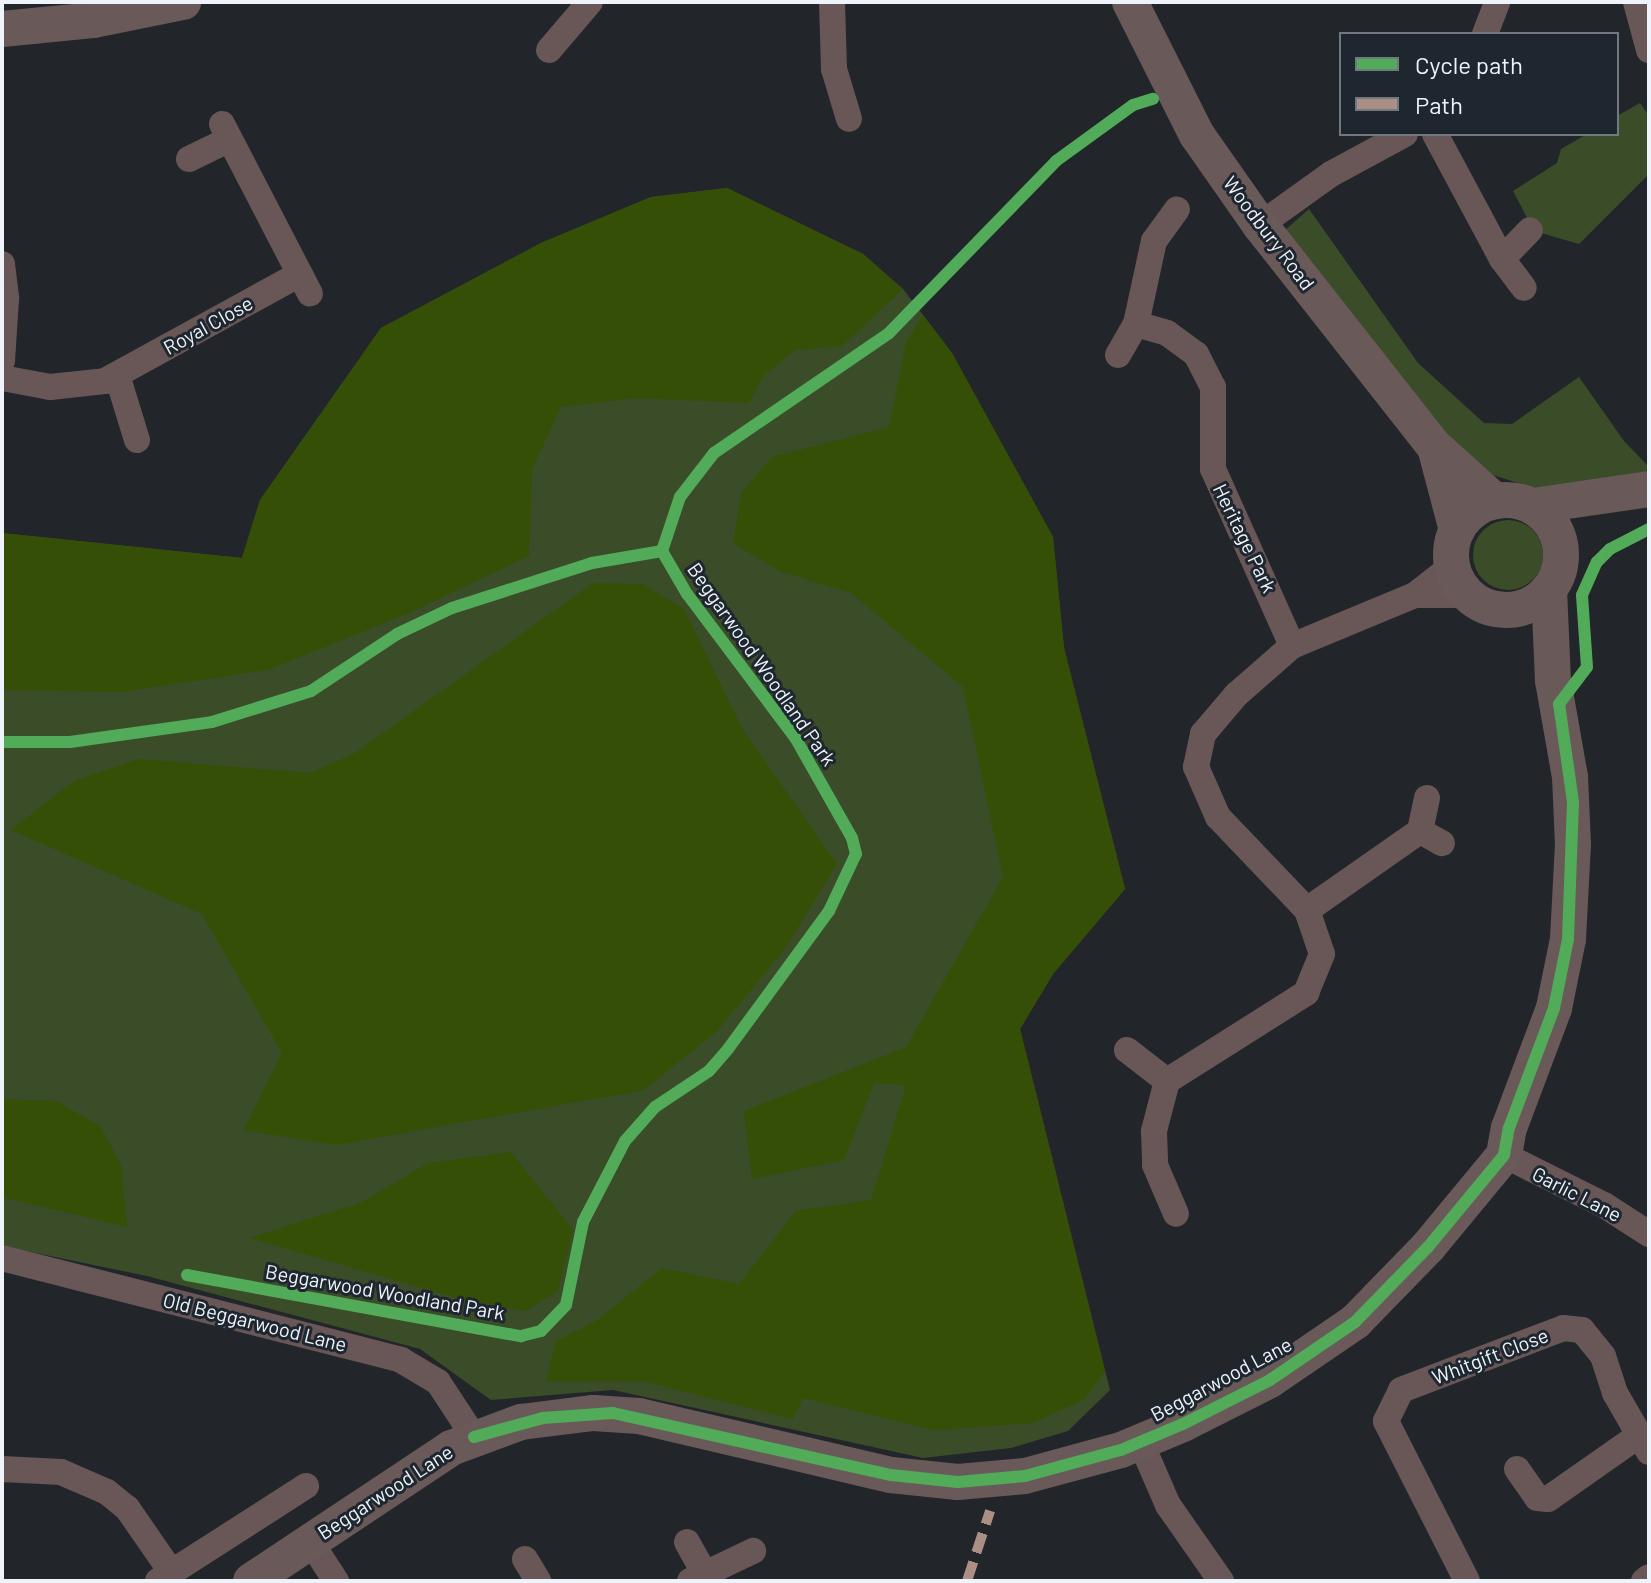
<!DOCTYPE html>
<style>
body{margin:0}
#map{position:relative;width:1651px;height:1583px;overflow:hidden;background:#22262b;font-family:Barlow,sans-serif}
div>[style]{position:absolute}
.green>*{inset:0;background:#3a4c28}
.round{border-radius:50%}
.forest>*{inset:0;background:#355006}
.street>*{height:26px;margin:-13px;padding:0 13px;transform-origin:13px;border-radius:13px;background:#685756}
.secondary>*{height:36px;margin:-18px;padding:0 18px;transform-origin:18px;border-radius:18px;background:#695958}
.secondary>.ring{margin:-18px;padding:0;box-sizing:content-box;background:none;border:36px solid #695958;border-radius:50%}
.quiet>*{height:10px;margin-top:-5px;transform-origin:0;background:repeating-linear-gradient(90deg,#ac8f84 0 20px,transparent 0 30px)}
.cycleway>*{height:12px;margin:-6px;padding:0 6px;transform-origin:6px;border-radius:6px;background:#51ab58}
span{translate:-50% -50%;white-space:nowrap;text-align:center;line-height:1.15;-webkit-text-stroke:6px #1e262f;paint-order:stroke}
.street-label{font-size:20px;color:#eef4fa}
.frame{position:absolute;inset:0;border:4px solid #eef4fa;pointer-events:none}
.legend{position:absolute;left:1339px;top:32px;width:280px;height:104px;box-sizing:border-box;background:#1e262f;border:2px solid #717880;margin:0;padding:10px 14px;list-style:none;font-size:24px;color:#eef4fa}
.legend li{display:flex;align-items:center;gap:16px;height:40px}
.legend b{width:40px;border:2px solid #717880}
</style>
<div id="map">
<div class="green">
<i style="clip-path:polygon(1640px 103px,1649px 116px,1649px 174px,1579px 244px,1534px 231px,1513px 191px,1557px 163px,1561px 149px,1587px 134px,1617px 134px,1617px 116px)"></i>
<i style="clip-path:polygon(727px 188px,863px 254px,903px 289px,952px 353px,1053px 537px,1064px 648px,1125px 889px,1053px 974px,1020px 1029px,1110px 1390px,1068px 1431px,1011px 1448px,923px 1458px,613px 1390px,491px 1400px,420px 1349px,147px 1276px,2px 1246px,2px 533px,242px 558px,260px 500px,381px 328px,541px 243px,651px 197px)"></i>
<i style="clip-path:polygon(1309px 209px,1418px 363px,1484px 423px,1512px 424px,1579px 377px,1624px 441px,1649px 467px,1649px 475px,1542px 490px,1486px 473px,1445px 439px,1284px 231px)"></i>
<i class="round" style="left:1473px;top:520px;width:70px;height:70px"></i>
</div>
<div class="forest">
<i style="clip-path:polygon(727px 188px,863px 254px,903px 289px,842px 346px,796px 350px,763px 376px,749px 403px,636px 398px,561px 407px,532px 469px,529px 556px,409px 613px,268px 670px,121px 692px,2px 690px,2px 533px,242px 558px,260px 500px,381px 328px,541px 243px,651px 197px)"></i>
<i style="clip-path:polygon(923px 315px,952px 353px,1053px 537px,1064px 648px,1125px 889px,1053px 974px,1020px 1029px,1105px 1371px,1084px 1400px,1032px 1423px,933px 1430px,803px 1398px,793px 1419px,643px 1381px,546px 1381px,556px 1341px,596px 1321px,662px 1268px,739px 1284px,796px 1211px,871px 1200px,906px 1085px,874px 1083px,844px 1160px,752px 1179px,744px 1111px,906px 1047px,1003px 877px,963px 687px,851px 593px,779px 571px,733px 543px,741px 493px,772px 457px,889px 427px,906px 342px)"></i>
<i style="clip-path:polygon(593px 583px,643px 584px,684px 609px,743px 730px,837px 864px,784px 950px,717px 1031px,644px 1090px,336px 1145px,244px 1130px,282px 1053px,202px 914px,11px 830px,72px 782px,138px 759px,310px 773px,355px 753px)"></i>
<i style="clip-path:polygon(2px 1099px,56px 1101px,101px 1127px,121px 1165px,127px 1227px,2px 1197px)"></i>
<i style="clip-path:polygon(511px 1152px,573px 1230px,558px 1291px,525px 1311px,457px 1298px,249px 1238px,362px 1202px,428px 1163px)"></i>
</div>
<div class="street">
<i style="left:832px;top:2px;width:67px;rotate:88.3deg"></i>
<i style="left:834px;top:69px;width:52px;rotate:73.3deg"></i>
<i style="left:1636px;top:2px;width:50px;rotate:74.8deg"></i>
<i style="left:1485px;top:34px;width:34px;rotate:-69deg"></i>
<i style="left:549px;top:50px;width:63px;rotate:-49.5deg"></i>
<i style="left:222px;top:124px;width:191px;rotate:62.6deg"></i>
<i style="left:1435px;top:134px;width:142px;rotate:61.8deg"></i>
<i style="left:1502px;top:259px;width:36px;rotate:53deg"></i>
<i style="left:189px;top:159px;width:43px;rotate:-26deg"></i>
<i style="left:1260px;top:225px;width:87px;rotate:-35.7deg"></i>
<i style="left:1331px;top:174px;width:84px;rotate:-28.4deg"></i>
<i style="left:1502px;top:259px;width:40px;rotate:-46deg"></i>
<i style="left:2px;top:264px;width:35px;rotate:83deg"></i>
<i style="left:6px;top:299px;width:62px;rotate:93.7deg"></i>
<i style="left:1136px;top:324px;width:32px;rotate:16deg"></i>
<i style="left:1167px;top:333px;width:36px;rotate:36deg"></i>
<i style="left:1196px;top:354px;width:37px;rotate:63deg"></i>
<i style="left:1213px;top:387px;width:82px;rotate:90deg"></i>
<i style="left:1213px;top:469px;width:194px;rotate:65.9deg"></i>
<i style="left:1118px;top:355px;width:36px;rotate:-60deg"></i>
<i style="left:1136px;top:324px;width:85px;rotate:-77.8deg"></i>
<i style="left:1154px;top:241px;width:39px;rotate:-54deg"></i>
<i style="left:117px;top:375px;width:68px;rotate:72.9deg"></i>
<i style="left:2px;top:378px;width:49px;rotate:10.6deg"></i>
<i style="left:50px;top:387px;width:55px;rotate:-6.2deg"></i>
<i style="left:105px;top:381px;width:222px;rotate:-28.8deg"></i>
<i style="left:1415px;top:595px;width:53px"></i>
<i style="left:1427px;top:798px;width:34px;rotate:102deg"></i>
<i style="left:1420px;top:831px;width:25px;rotate:29deg"></i>
<i style="left:1307px;top:910px;width:138px;rotate:-35deg"></i>
<i style="left:1127px;top:1050px;width:51px;rotate:37.8deg"></i>
<i style="left:1167px;top:1081px;width:52px;rotate:104.6deg"></i>
<i style="left:1154px;top:1131px;width:34px;rotate:88deg"></i>
<i style="left:1155px;top:1165px;width:53px;rotate:66.8deg"></i>
<i style="left:1167px;top:1081px;width:165px;rotate:-32.3deg"></i>
<i style="left:1306px;top:993px;width:42px;rotate:-67.7deg"></i>
<i style="left:1322px;top:954px;width:46px;rotate:-108.8deg"></i>
<i style="left:1307px;top:910px;width:129px;rotate:-133.7deg"></i>
<i style="left:1218px;top:817px;width:55px;rotate:-113.7deg"></i>
<i style="left:1196px;top:767px;width:34px;rotate:-78deg"></i>
<i style="left:1203px;top:734px;width:51px;rotate:-49.8deg"></i>
<i style="left:1236px;top:695px;width:74px;rotate:-41.2deg"></i>
<i style="left:1292px;top:646px;width:133px;rotate:-22.5deg"></i>
<i style="left:1415px;top:595px;width:47px;rotate:-38.1deg"></i>
<i style="left:1504px;top:1155px;width:112px;rotate:26.6deg"></i>
<i style="left:1604px;top:1205px;width:54px;rotate:32.8deg"></i>
<i style="left:2px;top:1258px;width:412px;rotate:14.3deg"></i>
<i style="left:401px;top:1360px;width:43px;rotate:30.7deg"></i>
<i style="left:438px;top:1382px;width:66px;rotate:56.8deg"></i>
<i style="left:1141px;top:1443px;width:68px;rotate:66.5deg"></i>
<i style="left:1168px;top:1505px;width:93px;rotate:55.1deg"></i>
<i style="left:2px;top:1469px;width:59px;rotate:2.9deg"></i>
<i style="left:61px;top:1472px;width:50px;rotate:23.5deg"></i>
<i style="left:107px;top:1492px;width:26px;rotate:39deg"></i>
<i style="left:127px;top:1508px;width:79px;rotate:55.3deg"></i>
<i style="left:1517px;top:1469px;width:35px;rotate:55deg"></i>
<i style="left:1537px;top:1498px;width:11px;rotate:5deg"></i>
<i style="left:1548px;top:1499px;width:110px;rotate:-35deg"></i>
<i style="left:310px;top:1541px;width:48px;rotate:57deg"></i>
<i style="left:687px;top:1542px;width:33px;rotate:61deg"></i>
<i style="left:525px;top:1559px;width:26px;rotate:59deg"></i>
<i style="left:158px;top:1581px;width:176px;rotate:-32.7deg"></i>
<i style="left:690px;top:1581px;width:70px;rotate:-25.5deg"></i>
<i style="left:1467px;top:1581px;width:179px;rotate:-116.9deg"></i>
<i style="left:1386px;top:1421px;width:34px;rotate:-64deg"></i>
<i style="left:1401px;top:1390px;width:173px;rotate:-20.9deg"></i>
<i style="left:1563px;top:1328px;width:19px;rotate:6deg"></i>
<i style="left:1582px;top:1330px;width:33px;rotate:51deg"></i>
<i style="left:1603px;top:1356px;width:39px;rotate:72deg"></i>
<i style="left:1615px;top:1393px;width:68px;rotate:60deg"></i>
<i style="left:1644px;top:1581px;width:6px;rotate:-39deg"></i>
</div>
<div class="secondary">
<i style="left:1130px;top:2px;width:149px;rotate:63.3deg"></i>
<i style="left:1197px;top:135px;width:110px;rotate:55deg"></i>
<i style="left:1260px;top:225px;width:283px;rotate:51.8deg"></i>
<i style="left:1435px;top:447px;width:81px;rotate:42deg"></i>
<i style="left:2px;top:29px;width:91px;rotate:-5.6deg"></i>
<i style="left:93px;top:20px;width:92px;rotate:-11.3deg"></i>
<i style="left:1435px;top:447px;width:86px;rotate:75.2deg"></i>
<i class="ring" style="left:1451px;top:500px;width:74px;height:74px"></i>
<i style="left:1533px;top:506px;width:117px;rotate:-8.3deg"></i>
<i style="left:251px;top:1581px;width:240px;rotate:-33.6deg"></i>
<i style="left:451px;top:1448px;width:75px;rotate:-20.4deg"></i>
<i style="left:521px;top:1422px;width:73px;rotate:-7.1deg"></i>
<i style="left:593px;top:1413px;width:46px;rotate:3.7deg"></i>
<i style="left:639px;top:1416px;width:259px;rotate:13.2deg"></i>
<i style="left:891px;top:1475px;width:67px;rotate:6deg"></i>
<i style="left:958px;top:1482px;width:67px;rotate:-5.1deg"></i>
<i style="left:1025px;top:1476px;width:99px;rotate:-15.2deg"></i>
<i style="left:1121px;top:1450px;width:67px;rotate:-22.8deg"></i>
<i style="left:1183px;top:1424px;width:97px;rotate:-26.8deg"></i>
<i style="left:1270px;top:1380px;width:103px;rotate:-34.3deg"></i>
<i style="left:1355px;top:1322px;width:105px;rotate:-45.8deg"></i>
<i style="left:1428px;top:1247px;width:119px;rotate:-50.4deg"></i>
<i style="left:1504px;top:1155px;width:27px;rotate:-80deg"></i>
<i style="left:1509px;top:1128px;width:128px;rotate:-69.4deg"></i>
<i style="left:1554px;top:1008px;width:70px;rotate:-78.5deg"></i>
<i style="left:1568px;top:939px;width:94px;rotate:-87deg"></i>
<i style="left:1573px;top:845px;width:68px;rotate:-92.5deg"></i>
<i style="left:1570px;top:777px;width:97px;rotate:-100deg"></i>
<i style="left:1553px;top:681px;width:91px;rotate:-92.5deg"></i>
</div>
<div class="quiet">
<i style="left:967px;top:1581px;width:74px;rotate:-71.8deg"></i>
</div>
<div class="cycleway">
<i style="left:2px;top:742px;width:68px"></i>
<i style="left:70px;top:742px;width:143px;rotate:-8deg"></i>
<i style="left:212px;top:722px;width:104px;rotate:-17.4deg"></i>
<i style="left:311px;top:691px;width:103px;rotate:-33.5deg"></i>
<i style="left:397px;top:634px;width:61px;rotate:-25.3deg"></i>
<i style="left:452px;top:608px;width:147px;rotate:-17.8deg"></i>
<i style="left:592px;top:563px;width:71px;rotate:-9.7deg"></i>
<i style="left:187px;top:1275px;width:340px;rotate:10.4deg"></i>
<i style="left:521px;top:1336px;width:21px;rotate:-14deg"></i>
<i style="left:541px;top:1331px;width:36px;rotate:-46deg"></i>
<i style="left:566px;top:1305px;width:85px;rotate:-78.4deg"></i>
<i style="left:583px;top:1222px;width:91px;rotate:-62.6deg"></i>
<i style="left:625px;top:1141px;width:45px;rotate:-48.6deg"></i>
<i style="left:655px;top:1107px;width:65px;rotate:-33.7deg"></i>
<i style="left:709px;top:1071px;width:29px;rotate:-49deg"></i>
<i style="left:728px;top:1049px;width:171px;rotate:-53.8deg"></i>
<i style="left:829px;top:911px;width:63px;rotate:-64.7deg"></i>
<i style="left:856px;top:854px;width:16px;rotate:-104deg"></i>
<i style="left:852px;top:838px;width:114px;rotate:-119.5deg"></i>
<i style="left:796px;top:739px;width:181px;rotate:-126.9deg"></i>
<i style="left:687px;top:594px;width:50px;rotate:-120.2deg"></i>
<i style="left:662px;top:551px;width:57px;rotate:-71.6deg"></i>
<i style="left:680px;top:497px;width:56px;rotate:-52.3deg"></i>
<i style="left:714px;top:453px;width:212px;rotate:-34.4deg"></i>
<i style="left:889px;top:333px;width:240px;rotate:-45.8deg"></i>
<i style="left:1056px;top:161px;width:95px;rotate:-36deg"></i>
<i style="left:1133px;top:105px;width:21px;rotate:-17deg"></i>
<i style="left:474px;top:1437px;width:72px;rotate:-15.4deg"></i>
<i style="left:543px;top:1418px;width:70px;rotate:-4.1deg"></i>
<i style="left:613px;top:1413px;width:285px;rotate:12.6deg"></i>
<i style="left:891px;top:1475px;width:67px;rotate:6deg"></i>
<i style="left:958px;top:1482px;width:67px;rotate:-5.1deg"></i>
<i style="left:1025px;top:1476px;width:99px;rotate:-15.2deg"></i>
<i style="left:1121px;top:1450px;width:67px;rotate:-22.8deg"></i>
<i style="left:1183px;top:1424px;width:97px;rotate:-26.8deg"></i>
<i style="left:1270px;top:1380px;width:103px;rotate:-34.3deg"></i>
<i style="left:1355px;top:1322px;width:105px;rotate:-45.8deg"></i>
<i style="left:1428px;top:1247px;width:119px;rotate:-50.4deg"></i>
<i style="left:1504px;top:1155px;width:27px;rotate:-80deg"></i>
<i style="left:1509px;top:1128px;width:128px;rotate:-69.4deg"></i>
<i style="left:1554px;top:1008px;width:70px;rotate:-78.5deg"></i>
<i style="left:1568px;top:939px;width:137px;rotate:-87.9deg"></i>
<i style="left:1573px;top:802px;width:99px;rotate:-98.1deg"></i>
<i style="left:1559px;top:704px;width:46px;rotate:-52.9deg"></i>
<i style="left:1587px;top:667px;width:72px;rotate:-94deg"></i>
<i style="left:1582px;top:595px;width:36px;rotate:-66deg"></i>
<i style="left:1597px;top:562px;width:18px;rotate:-45deg"></i>
<i style="left:1610px;top:549px;width:44px;rotate:-27.1deg"></i>
</div>
<div class="street-label">
<span style="left:1269px;top:233px;rotate:53deg">Woodbury Road</span>
<span style="left:208px;top:325px;rotate:-29deg">Royal Close</span>
<span style="left:1245px;top:538px;rotate:64deg">Heritage Park</span>
<span style="left:762px;top:664px;rotate:55deg">Beggarwood Woodland Park</span>
<span style="left:1577px;top:1194px;rotate:27deg">Garlic Lane</span>
<span style="left:385px;top:1292px;rotate:10deg">Beggarwood Woodland Park</span>
<span style="left:255px;top:1322px;rotate:14deg">Old Beggarwood Lane</span>
<span style="left:1490px;top:1356px;rotate:-21deg">Whitgift Close</span>
<span style="left:1221px;top:1379px;rotate:-28deg">Beggarwood Lane</span>
<span style="left:385px;top:1492px;rotate:-33deg">Beggarwood Lane</span>
</div>
<div class="frame"></div>
<ul class="legend">
<li><b style="height:10px;background:#51ab58"></b>Cycle path</li>
<li><b style="height:10px;background:#ac8f84"></b>Path</li>
</ul>
</div>
